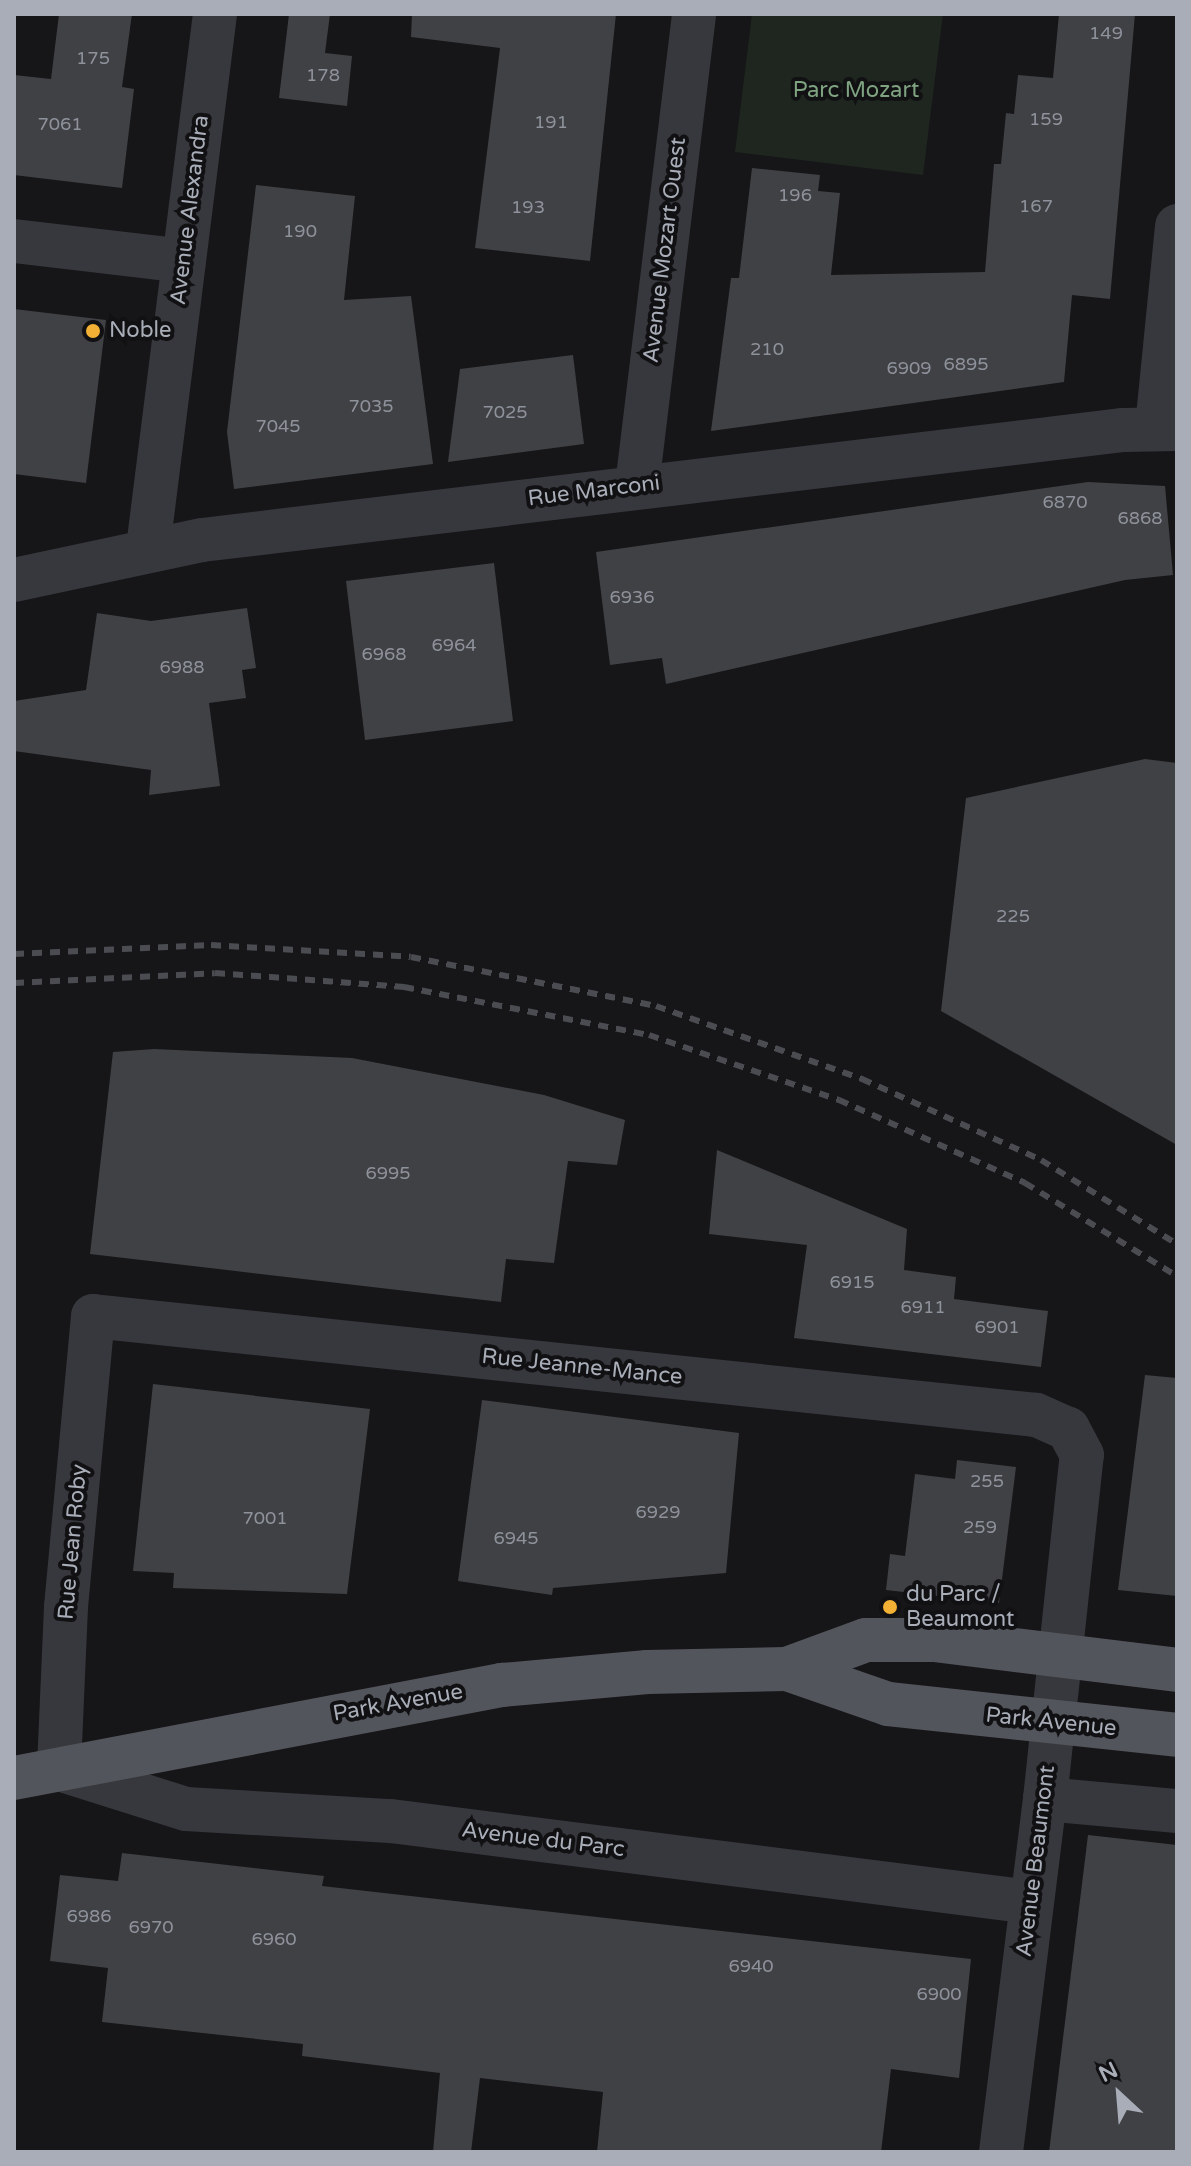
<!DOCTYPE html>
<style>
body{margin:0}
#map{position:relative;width:1191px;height:2166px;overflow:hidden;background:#161618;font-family:"Varela Round",sans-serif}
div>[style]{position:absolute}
.green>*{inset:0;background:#1e261f}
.building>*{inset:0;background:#404145}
.minor>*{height:44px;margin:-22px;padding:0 22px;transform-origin:22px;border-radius:22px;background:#37383d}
.major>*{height:44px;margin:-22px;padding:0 22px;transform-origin:22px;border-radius:22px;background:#53555c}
.rail>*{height:6px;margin-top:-3px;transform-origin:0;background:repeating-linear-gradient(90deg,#4a4c52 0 10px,transparent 0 18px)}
.dots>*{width:22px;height:22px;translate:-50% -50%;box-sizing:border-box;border:4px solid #111113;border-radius:50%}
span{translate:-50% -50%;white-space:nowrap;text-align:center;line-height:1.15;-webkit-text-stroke:8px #111113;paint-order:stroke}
.number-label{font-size:18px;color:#8e929b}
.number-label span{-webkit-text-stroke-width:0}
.park-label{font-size:22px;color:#7fa381}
.street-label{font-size:22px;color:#a8adb8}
.poi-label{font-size:22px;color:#a8adb8}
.left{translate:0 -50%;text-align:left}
.frame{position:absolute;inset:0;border:16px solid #a8adb8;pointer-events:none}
.north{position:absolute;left:1079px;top:2054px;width:80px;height:80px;-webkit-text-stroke:6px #111113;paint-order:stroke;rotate:334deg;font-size:22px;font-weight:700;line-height:32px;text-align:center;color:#a8adb8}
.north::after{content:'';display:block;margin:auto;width:28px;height:36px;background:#a8adb8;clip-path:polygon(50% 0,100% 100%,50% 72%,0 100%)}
</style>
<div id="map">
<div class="green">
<i style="clip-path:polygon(752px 14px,943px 14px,923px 175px,735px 152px)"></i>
</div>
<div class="building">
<i style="clip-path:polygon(59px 14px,132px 14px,122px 87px,134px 89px,122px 188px,14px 175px,14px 75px,51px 79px)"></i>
<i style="clip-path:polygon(289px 14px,330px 14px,325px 53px,352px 56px,347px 106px,279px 98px)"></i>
<i style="clip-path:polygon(412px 14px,616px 14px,590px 261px,475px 248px,500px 48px,411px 37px)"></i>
<i style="clip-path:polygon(1059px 14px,1135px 14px,1110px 299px,1072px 295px,1064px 382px,711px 431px,731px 278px,739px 278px,752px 168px,820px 175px,818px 191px,840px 193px,831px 275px,985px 272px,994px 164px,1001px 164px,1006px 113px,1014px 114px,1018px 75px,1053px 78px)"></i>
<i style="clip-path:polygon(256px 185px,355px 196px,344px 300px,411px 296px,433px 464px,234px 489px,227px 432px)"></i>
<i style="clip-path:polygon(14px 309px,106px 320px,86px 483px,14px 474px)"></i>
<i style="clip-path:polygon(573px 355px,584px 444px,448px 462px,460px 369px)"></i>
<i style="clip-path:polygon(1088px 482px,1165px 486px,1173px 575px,1125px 580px,666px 684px,662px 658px,610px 665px,596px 552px)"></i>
<i style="clip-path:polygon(494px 563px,513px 721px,365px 740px,346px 581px)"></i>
<i style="clip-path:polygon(247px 608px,256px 668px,242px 670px,246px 698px,209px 703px,220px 786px,149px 795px,151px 770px,14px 751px,14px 701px,86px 690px,97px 613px,151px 621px)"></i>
<i style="clip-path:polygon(1145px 759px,1177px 763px,1177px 1145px,941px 1011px,966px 798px)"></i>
<i style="clip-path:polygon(154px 1049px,352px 1058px,544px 1095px,625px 1120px,617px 1165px,568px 1161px,554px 1263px,506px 1259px,501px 1302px,90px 1254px,113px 1052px)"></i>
<i style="clip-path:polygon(717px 1150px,907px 1229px,904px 1270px,956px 1277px,954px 1299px,1048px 1311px,1041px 1367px,794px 1338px,807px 1245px,709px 1234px)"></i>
<i style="clip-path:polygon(1145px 1375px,1177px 1378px,1177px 1596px,1118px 1590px)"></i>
<i style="clip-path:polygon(153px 1384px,370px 1409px,347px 1594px,173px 1588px,174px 1573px,133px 1571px)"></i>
<i style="clip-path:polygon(482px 1400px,739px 1433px,726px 1573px,553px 1588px,552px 1595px,458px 1581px)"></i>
<i style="clip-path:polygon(957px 1460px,1016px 1467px,999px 1603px,886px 1590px,890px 1554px,905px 1556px,915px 1474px,955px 1479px)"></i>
<i style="clip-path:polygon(1088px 1835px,1177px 1845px,1177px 2152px,1049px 2152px)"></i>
<i style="clip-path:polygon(122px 1853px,324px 1876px,322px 1886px,971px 1959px,959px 2078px,891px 2069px,881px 2152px,597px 2152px,603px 2092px,480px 2078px,471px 2152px,433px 2152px,440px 2073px,302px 2056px,303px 2044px,102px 2022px,108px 1968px,50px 1961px,60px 1875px,118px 1881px)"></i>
</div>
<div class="minor">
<i style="left:14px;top:241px;width:171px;rotate:6.7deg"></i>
<i style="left:1157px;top:427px;width:202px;rotate:-84.3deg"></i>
<i style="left:637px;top:486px;width:475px;rotate:-83.1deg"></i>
<i style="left:148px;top:548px;width:538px;rotate:-82.85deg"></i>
<i style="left:14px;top:580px;width:192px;rotate:-12deg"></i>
<i style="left:202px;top:540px;width:928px;rotate:-6.81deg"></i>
<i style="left:1123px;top:430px;width:54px;rotate:-1.1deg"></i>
<i style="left:1045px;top:1799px;width:133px;rotate:5.2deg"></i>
<i style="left:1001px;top:2152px;width:356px;rotate:-82.9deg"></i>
<i style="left:1045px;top:1799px;width:346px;rotate:-83.9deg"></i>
<i style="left:1082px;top:1455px;width:30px;rotate:-118deg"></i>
<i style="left:1068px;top:1429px;width:35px;rotate:-156deg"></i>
<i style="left:1036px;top:1415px;width:948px;rotate:-174.01deg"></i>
<i style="left:93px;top:1316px;width:292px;rotate:95.3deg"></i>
<i style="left:66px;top:1607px;width:162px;rotate:92.5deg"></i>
<i style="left:59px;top:1769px;width:133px;rotate:17.5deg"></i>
<i style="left:186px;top:1809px;width:205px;rotate:3.4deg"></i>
<i style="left:391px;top:1821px;width:645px;rotate:7.21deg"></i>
</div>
<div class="major">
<i style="left:787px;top:1669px;width:107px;rotate:19.1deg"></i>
<i style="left:888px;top:1704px;width:291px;rotate:6.1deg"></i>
<i style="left:14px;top:1778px;width:497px;rotate:-10.8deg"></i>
<i style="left:502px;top:1685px;width:146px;rotate:-5.1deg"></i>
<i style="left:647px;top:1672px;width:140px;rotate:-1.2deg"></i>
<i style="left:787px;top:1669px;width:84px;rotate:-20.2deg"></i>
<i style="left:866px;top:1640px;width:68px"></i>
<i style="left:934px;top:1640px;width:245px;rotate:7deg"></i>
</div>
<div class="rail">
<i style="left:14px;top:954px;width:197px;rotate:-2.6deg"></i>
<i style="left:211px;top:945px;width:200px;rotate:3.4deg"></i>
<i style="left:411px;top:957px;width:250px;rotate:11.3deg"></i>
<i style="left:656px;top:1006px;width:219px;rotate:19.5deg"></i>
<i style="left:862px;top:1079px;width:196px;rotate:24.3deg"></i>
<i style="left:1041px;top:1160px;width:160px;rotate:31.7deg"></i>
<i style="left:14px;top:983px;width:201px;rotate:-2.8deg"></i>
<i style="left:215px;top:973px;width:190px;rotate:4.2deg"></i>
<i style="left:404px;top:987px;width:250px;rotate:11.1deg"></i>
<i style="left:649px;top:1035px;width:201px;rotate:18.9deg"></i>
<i style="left:839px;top:1100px;width:204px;rotate:24deg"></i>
<i style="left:1025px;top:1183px;width:178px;rotate:31.5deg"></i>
</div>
<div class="dots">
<i style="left:93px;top:331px;background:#f2b134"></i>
<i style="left:890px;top:1607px;background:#f2b134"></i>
</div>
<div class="number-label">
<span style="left:1106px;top:33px">149</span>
<span style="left:93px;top:58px">175</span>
<span style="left:323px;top:75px">178</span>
<span style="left:1046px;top:119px">159</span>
<span style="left:551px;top:122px">191</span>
<span style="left:60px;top:124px">7061</span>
<span style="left:795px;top:195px">196</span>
<span style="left:1036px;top:206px">167</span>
<span style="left:528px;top:207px">193</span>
<span style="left:300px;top:231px">190</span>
<span style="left:767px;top:349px">210</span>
<span style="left:966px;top:364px">6895</span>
<span style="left:909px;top:368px">6909</span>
<span style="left:371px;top:406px">7035</span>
<span style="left:505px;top:412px">7025</span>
<span style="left:278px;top:426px">7045</span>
<span style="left:1065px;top:502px">6870</span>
<span style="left:1140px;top:518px">6868</span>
<span style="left:632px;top:597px">6936</span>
<span style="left:454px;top:645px">6964</span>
<span style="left:384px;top:654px">6968</span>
<span style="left:182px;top:667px">6988</span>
<span style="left:1013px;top:916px">225</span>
<span style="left:388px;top:1173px">6995</span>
<span style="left:852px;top:1282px">6915</span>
<span style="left:923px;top:1307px">6911</span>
<span style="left:997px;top:1327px">6901</span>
<span style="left:987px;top:1481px">255</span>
<span style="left:658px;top:1512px">6929</span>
<span style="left:265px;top:1518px">7001</span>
<span style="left:980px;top:1527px">259</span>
<span style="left:516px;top:1538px">6945</span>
<span style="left:89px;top:1916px">6986</span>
<span style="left:151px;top:1927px">6970</span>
<span style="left:274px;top:1939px">6960</span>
<span style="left:751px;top:1966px">6940</span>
<span style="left:939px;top:1994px">6900</span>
</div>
<div class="park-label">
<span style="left:856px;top:91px">Parc Mozart</span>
</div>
<div class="street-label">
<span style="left:190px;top:210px;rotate:-83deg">Avenue Alexandra</span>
<span style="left:665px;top:250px;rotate:-83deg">Avenue Mozart Ouest</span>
<span style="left:594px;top:491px;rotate:-7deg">Rue Marconi</span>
<span style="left:582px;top:1367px;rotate:6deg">Rue Jeanne-Mance</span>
<span style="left:73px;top:1542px;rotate:-85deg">Rue Jean Roby</span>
<span style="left:398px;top:1703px;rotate:-10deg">Park Avenue</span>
<span style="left:1051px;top:1722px;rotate:6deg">Park Avenue</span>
<span style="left:543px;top:1840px;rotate:7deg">Avenue du Parc</span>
<span style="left:1036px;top:1861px;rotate:-83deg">Avenue Beaumont</span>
</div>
<div class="poi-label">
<span class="left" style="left:109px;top:331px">Noble</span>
<span class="left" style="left:906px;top:1607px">du Parc /<br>Beaumont</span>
</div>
<div class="frame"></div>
<div class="north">N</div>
</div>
